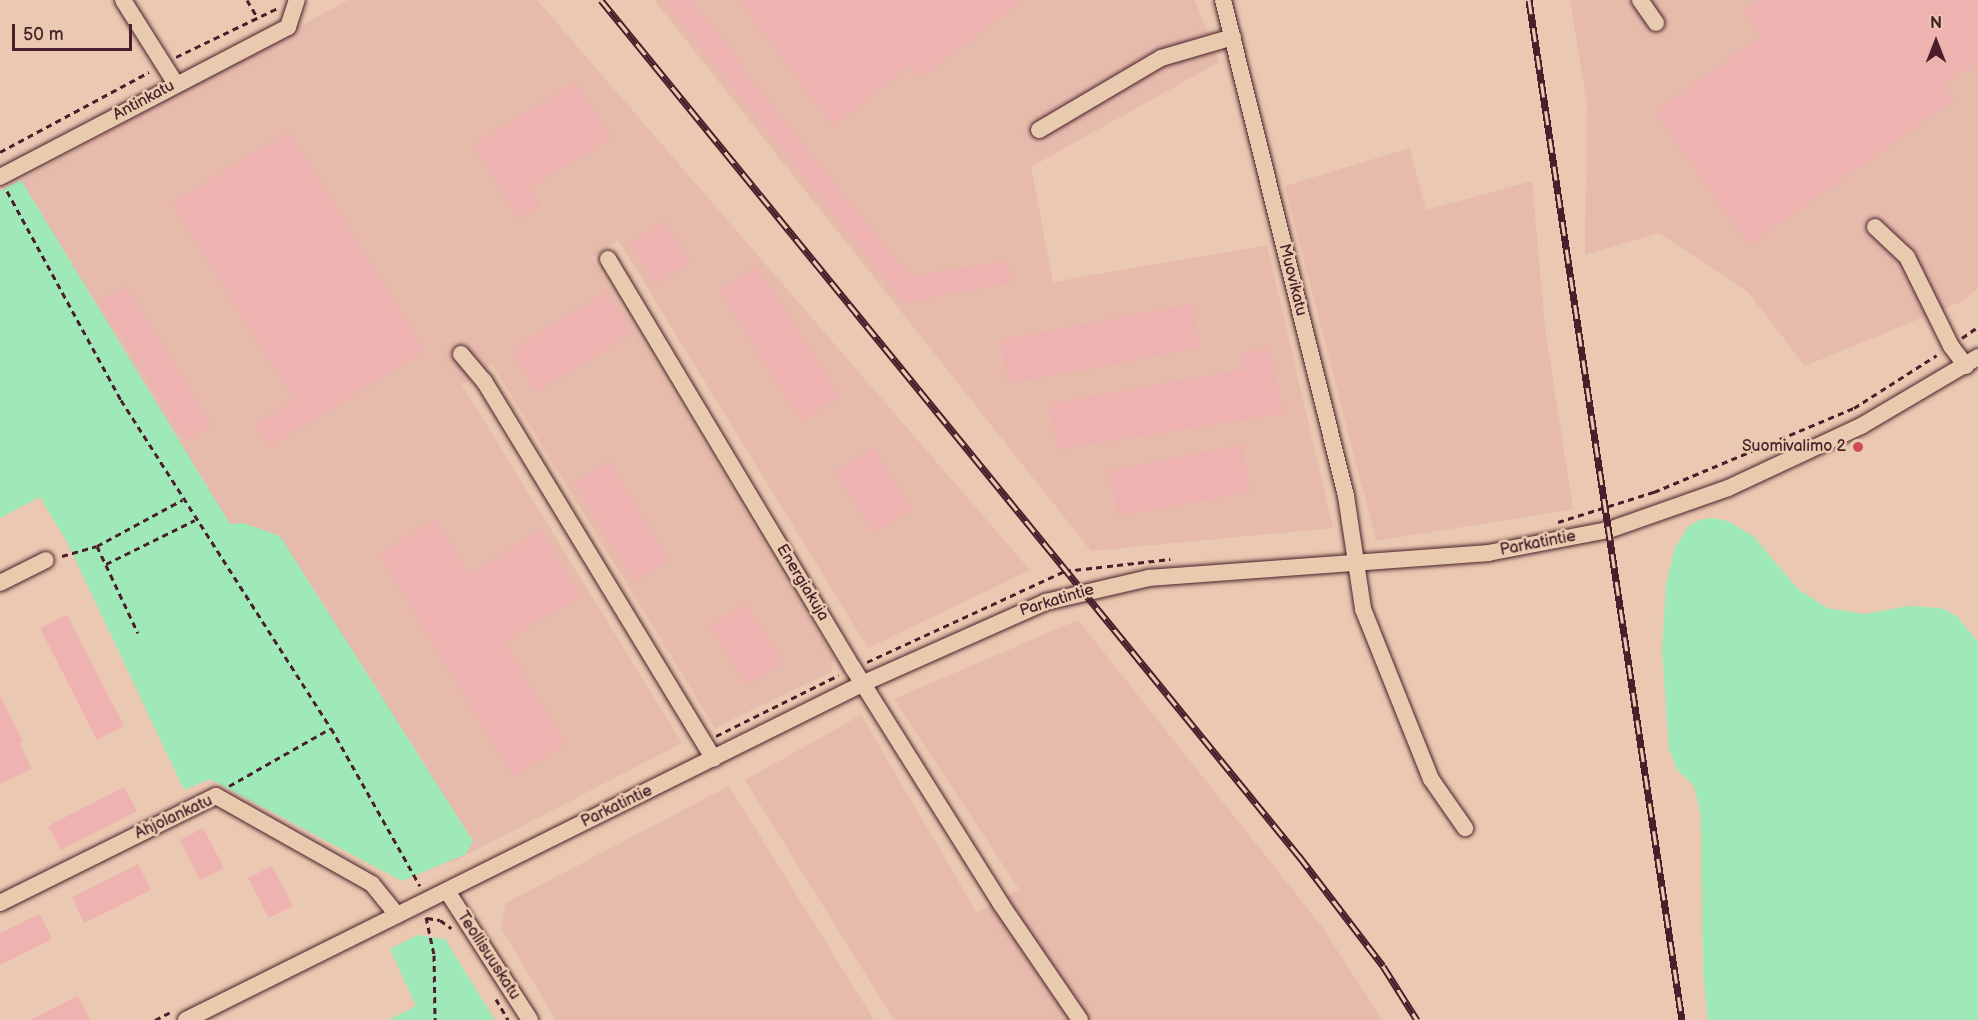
<!DOCTYPE html>
<style>
body{margin:0}
#map{position:relative;width:1978px;height:1020px;overflow:hidden;background:#ebc8b1;font-family:"Balsamiq Sans",sans-serif}
div>[style]{position:absolute}
.built>*{inset:0;background:#e6bbac}
.green>*{inset:0;background:#9fe8b7}
.building>*{inset:0;background:#eeb3b0}
.path>*{height:3px;margin-top:-1.5px;transform-origin:0;background:repeating-linear-gradient(90deg,#4a1f2b 0 6px,transparent 0 10.5px)}
.roads{filter:drop-shadow(0 0 2px #4a1f2b) drop-shadow(0 0 2px #4a1f2b)}
.minor>*{height:16px;margin:-8px;padding:0 8px;transform-origin:8px;border-radius:8px;background:#e8cbaf}
.rail>*{height:7px;margin-top:-3.5px;transform-origin:0;background:repeating-linear-gradient(90deg,#e8cbaf 0 14px,#4a1f2b 0 28px);box-sizing:border-box;border-block:2px solid #4a1f2b}
.dots>*{width:16px;height:16px;translate:-50% -50%;box-sizing:border-box;border:3px solid #e8cbaf;border-radius:50%}
span{translate:-50% -50%;white-space:nowrap;text-align:center;line-height:1.15;-webkit-text-stroke:5px #e8cbaf;paint-order:stroke}
.street-label{font-size:16px;color:#4a1f2b}
.poi-label{font-size:16px;color:#4a1f2b}
.right{translate:-100% -50%;text-align:right}
.north{position:absolute;left:1906px;top:12px;width:60px;height:60px;-webkit-text-stroke:4px #e8cbaf;paint-order:stroke;rotate:0deg;font-size:16px;font-weight:700;line-height:24px;text-align:center;color:#4a1f2b}
.north::after{content:'';display:block;margin:auto;width:21px;height:27px;background:#4a1f2b;clip-path:polygon(50% 0,100% 100%,50% 72%,0 100%)}
.scale{position:absolute;left:12px;top:24px;width:120px;height:27px;box-sizing:border-box;border:3px solid #4a1f2b;border-top:0;padding-left:8px;font-size:18px;line-height:21px;white-space:nowrap;color:#4a1f2b;-webkit-text-stroke:4px #e8cbaf;paint-order:stroke}
</style>
<div id="map">
<div class="built">
<i style="clip-path:polygon(348px 0,537px 0,1030px 570px,868px 648px,618px 240px,592px 258px,834px 659px,831px 672px,715px 728px,492px 364px,462px 385px,682px 743px,451px 863px,186px 456px,21px 180px)"></i>
<i style="clip-path:polygon(654px 0,1195px 0,1219px 62px,1031px 167px,1053px 282px,1267px 245px,1333px 528px,1091px 551px)"></i>
<i style="clip-path:polygon(1570px 0,1978px 0,1978px 288px,1963px 301px,1805px 366px,1748px 292px,1659px 233px,1585px 255px,1587px 105px)"></i>
<i style="clip-path:polygon(1410px 148px,1426px 210px,1532px 181px,1545px 328px,1573px 509px,1376px 541px,1285px 186px)"></i>
<i style="clip-path:polygon(1078px 620px,1323px 928px,1382px 1020px,894px 1020px,745px 780px,861px 715px,977px 913px,1019px 889px,894px 699px)"></i>
<i style="clip-path:polygon(729px 786px,874px 1020px,556px 1020px,501px 928px,506px 903px)"></i>
</div>
<div class="green">
<i style="clip-path:polygon(21px 180px,230px 524px,243px 523px,280px 536px,473px 841px,466px 854px,402px 881px,210px 779px,184px 790px,68px 544px,40px 497px,0 518px,0 191px)"></i>
<i style="clip-path:polygon(1713px 518px,1728px 521px,1753px 536px,1798px 589px,1827px 608px,1865px 614px,1909px 606px,1941px 608px,1957px 616px,1978px 642px,1978px 1020px,1708px 1020px,1703px 970px,1701px 816px,1694px 786px,1677px 770px,1669px 749px,1662px 651px,1666px 586px,1674px 549px,1688px 527px,1699px 520px)"></i>
<i style="clip-path:polygon(418px 935px,445px 939px,495px 1020px,389px 1020px,416px 1006px,390px 949px)"></i>
</div>
<div class="building">
<i style="clip-path:polygon(663px 0,691px 0,744px 65px,741px 68px,910px 276px,1008px 261px,1012px 282px,904px 303px)"></i>
<i style="clip-path:polygon(739px 0,1023px 0,921px 78px,911px 65px,833px 126px)"></i>
<i style="clip-path:polygon(1759px 0,1978px 0,1978px 60px,1943px 85px,1954px 100px,1749px 245px,1655px 112px,1761px 36px,1743px 11px)"></i>
<i style="clip-path:polygon(576px 82px,611px 138px,530px 188px,541px 206px,519px 219px,473px 145px)"></i>
<i style="clip-path:polygon(289px 131px,425px 351px,270px 447px,255px 424px,294px 400px,172px 203px)"></i>
<i style="clip-path:polygon(664px 221px,691px 262px,656px 285px,630px 243px)"></i>
<i style="clip-path:polygon(757px 266px,840px 397px,802px 421px,719px 291px)"></i>
<i style="clip-path:polygon(126px 285px,212px 425px,186px 441px,100px 301px)"></i>
<i style="clip-path:polygon(607px 291px,633px 333px,537px 392px,511px 350px)"></i>
<i style="clip-path:polygon(1192px 304px,1200px 348px,1008px 384px,1000px 340px)"></i>
<i style="clip-path:polygon(1268px 347px,1284px 413px,1057px 450px,1049px 404px,1243px 369px,1240px 354px)"></i>
<i style="clip-path:polygon(1242px 445px,1251px 492px,1118px 516px,1109px 470px)"></i>
<i style="clip-path:polygon(873px 448px,912px 509px,874px 533px,835px 472px)"></i>
<i style="clip-path:polygon(609px 461px,669px 560px,634px 582px,574px 483px)"></i>
<i style="clip-path:polygon(436px 519px,469px 574px,541px 530px,581px 596px,504px 642px,566px 744px,513px 776px,379px 554px)"></i>
<i style="clip-path:polygon(746px 604px,783px 663px,747px 685px,710px 626px)"></i>
<i style="clip-path:polygon(67px 615px,124px 726px,97px 740px,40px 628px)"></i>
<i style="clip-path:polygon(0 695px,23px 741px,19px 743px,32px 769px,0 784px)"></i>
<i style="clip-path:polygon(124px 787px,137px 811px,61px 850px,48px 826px)"></i>
<i style="clip-path:polygon(203px 828px,224px 868px,200px 880px,180px 840px)"></i>
<i style="clip-path:polygon(138px 864px,151px 890px,84px 923px,72px 897px)"></i>
<i style="clip-path:polygon(272px 866px,293px 906px,269px 918px,248px 878px)"></i>
<i style="clip-path:polygon(40px 914px,52px 939px,0 965px,0 933px)"></i>
<i style="clip-path:polygon(78px 996px,90px 1020px,30px 1020px)"></i>
</div>
<div class="path">
<i style="left:247px;top:0;width:21px;rotate:59deg"></i>
<i style="left:176px;top:57px;width:113px;rotate:-25.7deg"></i>
<i style="left:0;top:152px;width:169px;rotate:-28.2deg"></i>
<i style="left:7px;top:191px;width:238px;rotate:61.4deg"></i>
<i style="left:121px;top:400px;width:389px;rotate:57.4deg"></i>
<i style="left:331px;top:728px;width:181px;rotate:60.6deg"></i>
<i style="left:1962px;top:338px;width:19px;rotate:-35deg"></i>
<i style="left:1558px;top:522px;width:101px;rotate:-17.4deg"></i>
<i style="left:1654px;top:492px;width:217px;rotate:-22.8deg"></i>
<i style="left:1854px;top:408px;width:98px;rotate:-32.6deg"></i>
<i style="left:97px;top:546px;width:96px;rotate:64.8deg"></i>
<i style="left:62px;top:556px;width:36px;rotate:-16deg"></i>
<i style="left:97px;top:546px;width:97px;rotate:-28.4deg"></i>
<i style="left:106px;top:564px;width:99px;rotate:-26.3deg"></i>
<i style="left:867px;top:662px;width:218px;rotate:-24.7deg"></i>
<i style="left:1065px;top:571px;width:106px;rotate:-6.5deg"></i>
<i style="left:716px;top:736px;width:137px;rotate:-26.4deg"></i>
<i style="left:229px;top:786px;width:117px;rotate:-29.6deg"></i>
<i style="left:426px;top:917px;width:39px;rotate:78deg"></i>
<i style="left:434px;top:955px;width:65px;rotate:89.1deg"></i>
<i style="left:427px;top:918px;width:13px;rotate:9deg"></i>
<i style="left:440px;top:920px;width:14px;rotate:36deg"></i>
<i style="left:496px;top:999px;width:24px;rotate:60deg"></i>
<i style="left:155px;top:1020px;width:20px;rotate:-27deg"></i>
</div>
<div class="roads">
<div class="minor">
<i style="left:123px;top:0;width:99px;rotate:57.8deg"></i>
<i style="left:1223px;top:0;width:511px;rotate:76.07deg"></i>
<i style="left:1346px;top:496px;width:114px;rotate:81.4deg"></i>
<i style="left:1363px;top:609px;width:183px;rotate:68.2deg"></i>
<i style="left:1431px;top:779px;width:60px;rotate:55.2deg"></i>
<i style="left:1640px;top:0;width:28px;rotate:55deg"></i>
<i style="left:1039px;top:130px;width:142px;rotate:-30.5deg"></i>
<i style="left:1161px;top:58px;width:75px;rotate:-16.3deg"></i>
<i style="left:0;top:177px;width:325px;rotate:-27.5deg"></i>
<i style="left:288px;top:27px;width:28px;rotate:-72deg"></i>
<i style="left:1875px;top:227px;width:44px;rotate:43.2deg"></i>
<i style="left:1907px;top:257px;width:99px;rotate:63.7deg"></i>
<i style="left:1951px;top:346px;width:25px;rotate:53deg"></i>
<i style="left:608px;top:259px;width:477px;rotate:59.1deg"></i>
<i style="left:853px;top:668px;width:279px;rotate:57.9deg"></i>
<i style="left:1001px;top:904px;width:140px;rotate:55.7deg"></i>
<i style="left:461px;top:354px;width:35px;rotate:50deg"></i>
<i style="left:484px;top:381px;width:442px;rotate:58.7deg"></i>
<i style="left:0;top:583px;width:51px;rotate:-26.6deg"></i>
<i style="left:447px;top:891px;width:153px;rotate:57.2deg"></i>
<i style="left:0;top:903px;width:241px;rotate:-26.4deg"></i>
<i style="left:216px;top:796px;width:179px;rotate:29.4deg"></i>
<i style="left:372px;top:884px;width:40px;rotate:51deg"></i>
<i style="left:186px;top:1020px;width:757px;rotate:-26.43deg"></i>
<i style="left:864px;top:683px;width:199px;rotate:-24deg"></i>
<i style="left:1046px;top:602px;width:106px;rotate:-13.1deg"></i>
<i style="left:1149px;top:578px;width:340px;rotate:-4.2deg"></i>
<i style="left:1488px;top:553px;width:123px;rotate:-10.8deg"></i>
<i style="left:1609px;top:530px;width:126px;rotate:-19.4deg"></i>
<i style="left:1728px;top:488px;width:147px;rotate:-25deg"></i>
<i style="left:1861px;top:426px;width:136px;rotate:-30.5deg"></i>
</div>
</div>
<div class="rail">
<i style="left:601px;top:0;width:1105px;rotate:50.81deg"></i>
<i style="left:1299px;top:856px;width:138px;rotate:52.6deg"></i>
<i style="left:1383px;top:966px;width:64px;rotate:57.8deg"></i>
<i style="left:1529px;top:0;width:1031px;rotate:81.47deg"></i>
</div>
<div class="dots">
<i style="left:1858px;top:447px;background:#d1495b"></i>
</div>
<div class="street-label">
<span style="left:144px;top:101px;rotate:-28deg">Antinkatu</span>
<span style="left:1292px;top:280px;rotate:76deg">Muovikatu</span>
<span style="left:1538px;top:544px;rotate:-11deg">Parkatintie</span>
<span style="left:802px;top:583px;rotate:59deg">Energiakuja</span>
<span style="left:1057px;top:601px;rotate:-17deg">Parkatintie</span>
<span style="left:617px;top:807px;rotate:-26deg">Parkatintie</span>
<span style="left:174px;top:818px;rotate:-25deg">Ahjolankatu</span>
<span style="left:488px;top:956px;rotate:57deg">Teollisuuskatu</span>
</div>
<div class="poi-label">
<span class="right" style="left:1846px;top:447px">Suomivalimo 2</span>
</div>
<div class="north">N</div>
<div class="scale">50 m</div>
</div>
